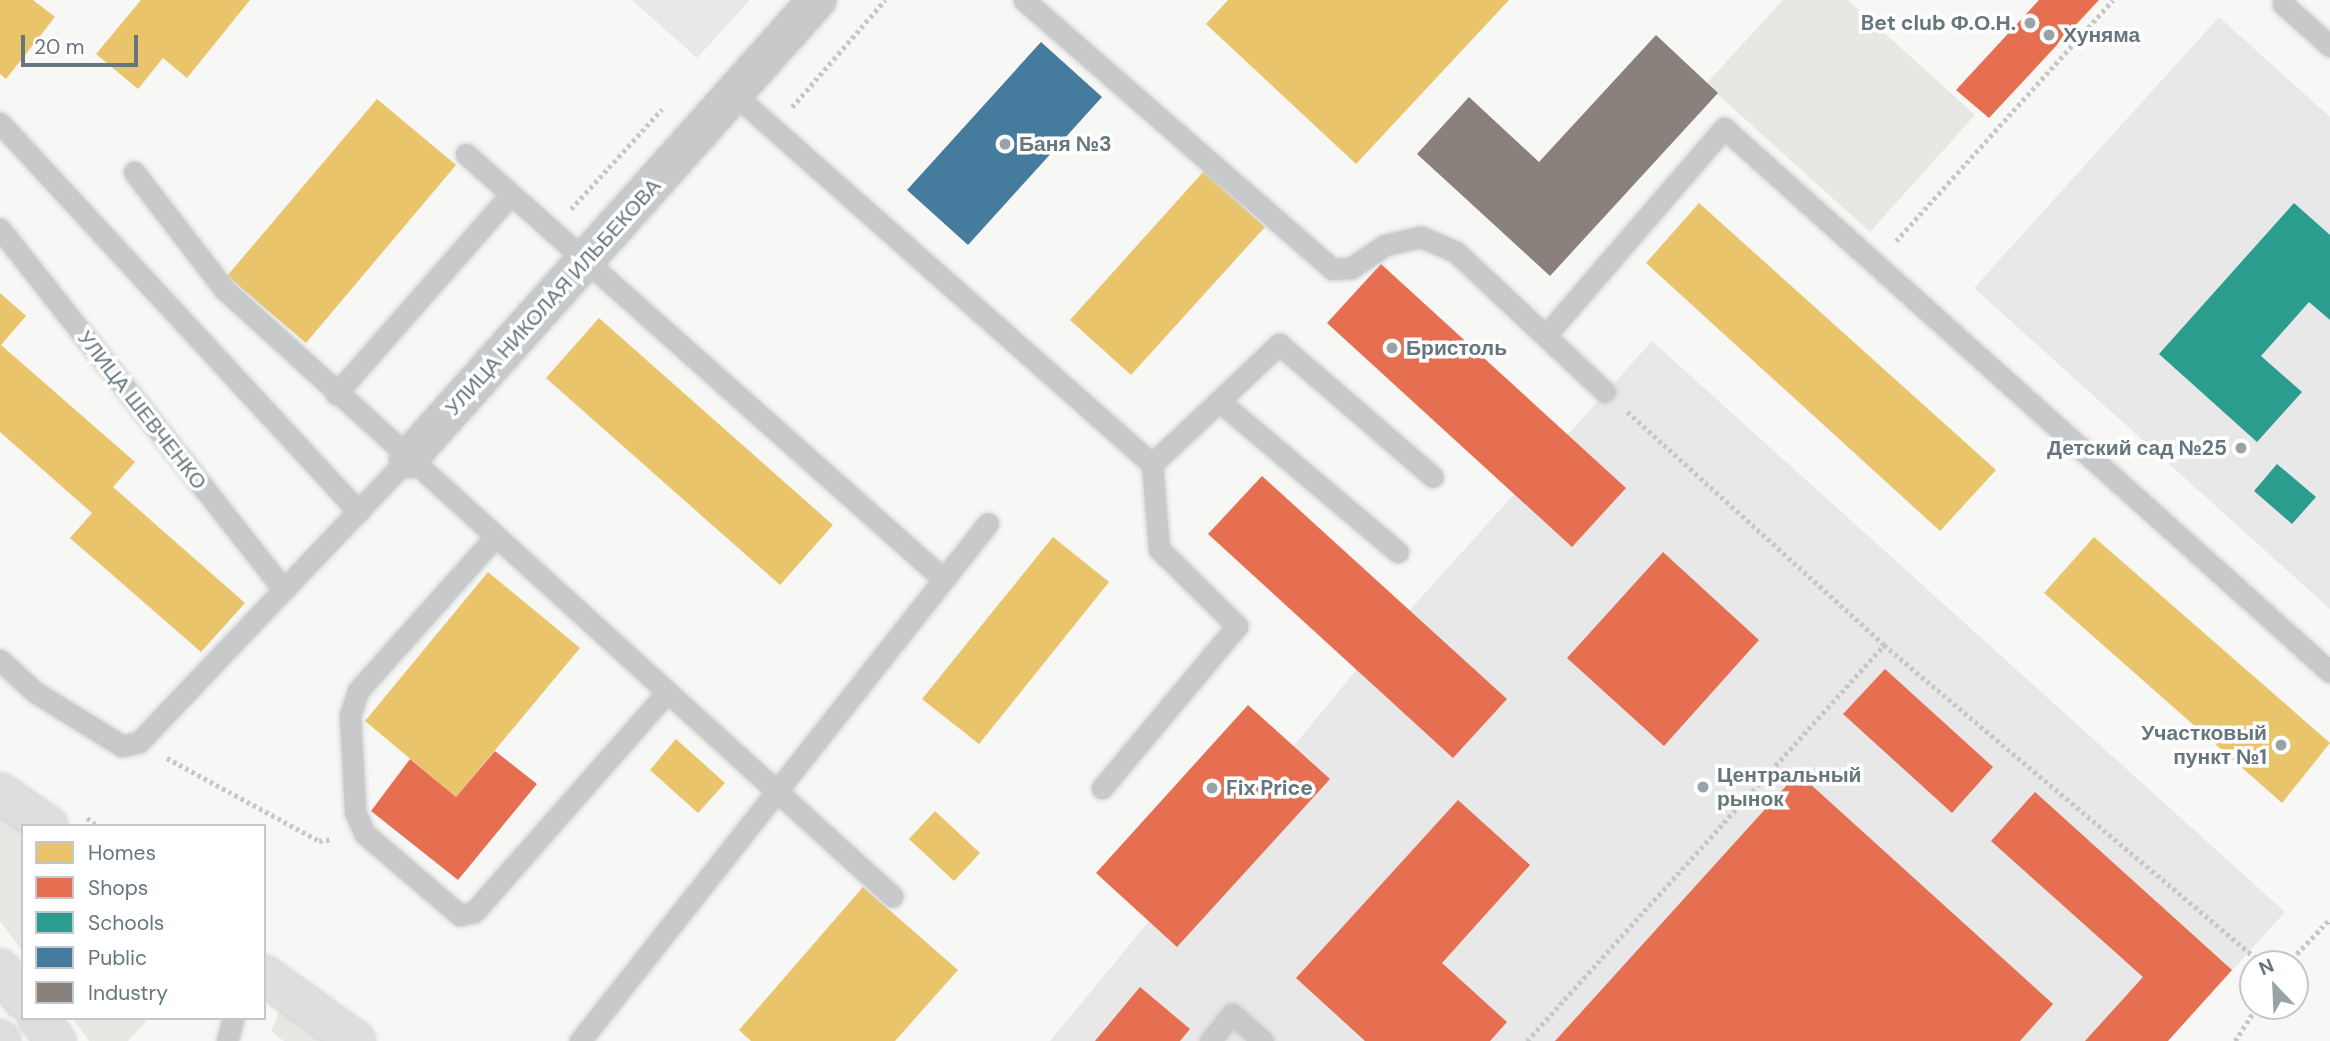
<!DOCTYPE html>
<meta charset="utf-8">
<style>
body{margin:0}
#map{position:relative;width:2330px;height:1041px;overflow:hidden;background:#f7f7f6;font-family:"DM Sans",sans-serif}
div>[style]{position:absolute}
.built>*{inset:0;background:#e7e8e7}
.green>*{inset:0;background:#e6e8e4}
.homes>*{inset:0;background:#e9c46a}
.shops>*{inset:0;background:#e76f51}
.schools>*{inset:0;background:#2a9d8f}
.public>*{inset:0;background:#457b9d}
.industry>*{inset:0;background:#8a817c}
.path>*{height:4.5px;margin-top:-2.25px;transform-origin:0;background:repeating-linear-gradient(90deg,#c6c7c7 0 3.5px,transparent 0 7px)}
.roads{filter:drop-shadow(0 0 2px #d1d3d3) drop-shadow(0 0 2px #d1d3d3)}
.lane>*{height:21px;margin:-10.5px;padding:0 10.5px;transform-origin:10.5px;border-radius:10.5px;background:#c7c9ca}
.street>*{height:38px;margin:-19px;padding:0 19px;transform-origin:19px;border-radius:19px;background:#c7c9ca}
.secondary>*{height:38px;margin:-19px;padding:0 19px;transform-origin:19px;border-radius:19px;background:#dedede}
.dots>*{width:19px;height:19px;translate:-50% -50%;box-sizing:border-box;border:4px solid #fff;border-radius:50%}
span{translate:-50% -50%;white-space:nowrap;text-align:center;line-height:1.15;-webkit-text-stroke:7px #fff;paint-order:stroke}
.poi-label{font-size:21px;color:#66767d;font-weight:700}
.right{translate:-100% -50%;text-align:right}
.left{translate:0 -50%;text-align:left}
.street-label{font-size:21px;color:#66767d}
.legend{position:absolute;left:21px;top:824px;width:245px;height:196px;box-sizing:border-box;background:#fff;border:2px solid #c2c8cb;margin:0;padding:9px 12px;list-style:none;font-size:21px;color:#66767d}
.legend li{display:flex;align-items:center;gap:14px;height:35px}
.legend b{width:35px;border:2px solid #c2c8cb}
.north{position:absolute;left:2239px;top:950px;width:70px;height:70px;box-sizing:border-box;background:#fff;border:2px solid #c2c8cb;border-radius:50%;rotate:337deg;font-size:19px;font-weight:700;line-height:28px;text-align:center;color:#66767d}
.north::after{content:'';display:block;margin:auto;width:24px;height:32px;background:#99a3a7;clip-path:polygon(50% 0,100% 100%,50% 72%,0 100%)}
.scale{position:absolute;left:21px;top:35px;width:117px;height:32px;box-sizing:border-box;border:4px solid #66767d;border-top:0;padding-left:9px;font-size:21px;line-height:24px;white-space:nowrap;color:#66767d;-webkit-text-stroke:5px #fff;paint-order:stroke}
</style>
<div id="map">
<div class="built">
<i style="clip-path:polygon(632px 0,750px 0,697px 58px)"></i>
<i style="clip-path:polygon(2219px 17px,2330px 117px,2330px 609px,1974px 288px)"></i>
<i style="clip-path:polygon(1652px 341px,2285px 912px,2168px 1041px,1050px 1041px,1363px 662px)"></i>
</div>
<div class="green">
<i style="clip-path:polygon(1783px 0,1848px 0,1975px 115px,1870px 232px,1706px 84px)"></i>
<i style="clip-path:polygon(0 814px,23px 829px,23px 952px,0 921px)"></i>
<i style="clip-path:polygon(283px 1003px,334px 1041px,284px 1041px,271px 1031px)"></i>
<i style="clip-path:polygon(72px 1018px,149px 1018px,128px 1041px,89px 1041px)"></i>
</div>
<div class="homes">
<i style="clip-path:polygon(0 0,33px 0,55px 17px,6px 79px,0 74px)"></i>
<i style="clip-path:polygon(141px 0,250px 0,187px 78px,163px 58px,138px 89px,96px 54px)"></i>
<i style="clip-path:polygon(1228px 0,1509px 0,1356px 164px,1206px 24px)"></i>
<i style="clip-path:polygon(377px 99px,456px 165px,306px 343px,227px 276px)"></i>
<i style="clip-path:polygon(1204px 171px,1265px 227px,1131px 375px,1070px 320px)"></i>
<i style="clip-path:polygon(1699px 203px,1996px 470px,1940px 531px,1646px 263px)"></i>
<i style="clip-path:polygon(0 293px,26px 316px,1px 345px,135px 462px,113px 487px,245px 603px,201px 652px,70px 538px,92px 513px,0 432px)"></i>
<i style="clip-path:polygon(599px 318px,833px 525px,780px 585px,546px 378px)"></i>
<i style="clip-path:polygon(1053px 537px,1109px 582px,979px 744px,922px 699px)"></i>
<i style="clip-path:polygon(2094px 537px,2330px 743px,2282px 803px,2044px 593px)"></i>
<i style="clip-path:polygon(488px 572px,580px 648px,456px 797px,365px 721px)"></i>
<i style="clip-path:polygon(676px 739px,725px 783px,698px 813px,650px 770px)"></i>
<i style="clip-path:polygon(935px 811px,980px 853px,954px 881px,909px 839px)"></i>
<i style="clip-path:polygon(863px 887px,958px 970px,895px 1041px,751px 1041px,739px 1030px)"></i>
</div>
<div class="shops">
<i style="clip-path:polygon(2039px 0,2099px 0,1989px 118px,1956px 90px)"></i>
<i style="clip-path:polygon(1381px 264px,1626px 488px,1572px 547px,1327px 323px)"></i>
<i style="clip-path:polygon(1262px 476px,1507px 699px,1453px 758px,1208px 534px)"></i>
<i style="clip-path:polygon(1663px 552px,1759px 640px,1664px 746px,1567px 658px)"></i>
<i style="clip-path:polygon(1885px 669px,1993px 767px,1952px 813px,1843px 714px)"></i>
<i style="clip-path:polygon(1248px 705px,1330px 779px,1177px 947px,1096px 873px)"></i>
<i style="clip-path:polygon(495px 751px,537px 784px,458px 880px,371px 811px,410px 759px,456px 797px)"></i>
<i style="clip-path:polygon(1798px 773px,2053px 1004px,2020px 1041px,1555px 1041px)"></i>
<i style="clip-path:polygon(2035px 792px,2232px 970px,2168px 1041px,2085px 1041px,2143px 977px,1991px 841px)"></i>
<i style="clip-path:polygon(1458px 800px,1530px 865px,1442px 963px,1507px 1022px,1490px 1041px,1365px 1041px,1296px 978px)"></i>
<i style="clip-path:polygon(1140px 987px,1190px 1029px,1180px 1041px,1095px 1041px)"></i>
</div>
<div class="schools">
<i style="clip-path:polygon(2294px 203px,2330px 235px,2330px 320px,2309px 302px,2261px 356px,2302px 392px,2257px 442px,2159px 354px)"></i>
<i style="clip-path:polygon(2277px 464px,2316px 497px,2292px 524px,2254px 491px)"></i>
</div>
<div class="public">
<i style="clip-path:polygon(1041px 42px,1102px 97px,968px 245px,907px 190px)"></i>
</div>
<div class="industry">
<i style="clip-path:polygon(1656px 35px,1718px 93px,1550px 276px,1417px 154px,1469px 97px,1539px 162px)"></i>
</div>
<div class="path">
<i style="left:792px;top:107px;width:142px;rotate:-49deg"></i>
<i style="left:571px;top:209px;width:135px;rotate:-47.7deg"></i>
<i style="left:1896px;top:241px;width:324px;rotate:-48deg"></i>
<i style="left:1884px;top:645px;width:495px;rotate:40.1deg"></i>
<i style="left:167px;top:758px;width:173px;rotate:28.6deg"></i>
<i style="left:319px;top:841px;width:14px;rotate:-8deg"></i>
<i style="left:87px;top:818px;width:14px;rotate:36deg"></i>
<i style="left:2287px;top:964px;width:62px;rotate:-46.3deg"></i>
<i style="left:1527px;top:1041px;width:533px;rotate:-47.96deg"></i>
<i style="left:1884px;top:645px;width:347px;rotate:-137.8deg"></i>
<i style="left:2235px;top:1041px;width:41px;rotate:-57.8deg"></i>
</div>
<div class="roads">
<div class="lane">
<i style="left:1024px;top:0;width:409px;rotate:41.1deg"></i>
<i style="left:1332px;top:269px;width:19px;rotate:-3deg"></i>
<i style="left:1351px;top:268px;width:41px;rotate:-34.1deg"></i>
<i style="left:1385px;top:245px;width:37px;rotate:-13deg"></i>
<i style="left:1421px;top:237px;width:38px;rotate:23deg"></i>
<i style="left:1456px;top:252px;width:204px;rotate:43.2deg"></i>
<i style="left:2283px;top:4px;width:63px;rotate:41.8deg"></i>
<i style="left:734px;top:94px;width:558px;rotate:41.51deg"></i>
<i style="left:1152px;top:464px;width:85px;rotate:85.3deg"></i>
<i style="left:1159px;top:549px;width:110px;rotate:44.6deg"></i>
<i style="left:1237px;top:626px;width:211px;rotate:129.8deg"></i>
<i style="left:0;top:123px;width:529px;rotate:47.3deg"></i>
<i style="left:466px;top:154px;width:637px;rotate:41.69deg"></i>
<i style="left:134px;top:172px;width:148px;rotate:52.4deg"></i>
<i style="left:224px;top:289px;width:903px;rotate:42.26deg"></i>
<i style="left:0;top:229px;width:459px;rotate:51.8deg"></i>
<i style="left:1546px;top:335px;width:273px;rotate:-49.3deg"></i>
<i style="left:1724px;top:128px;width:814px;rotate:41.91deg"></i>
<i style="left:336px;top:394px;width:264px;rotate:-48.8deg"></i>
<i style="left:1219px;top:401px;width:83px;rotate:-43.5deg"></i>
<i style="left:1279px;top:344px;width:203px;rotate:40.8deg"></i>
<i style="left:1152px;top:464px;width:92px;rotate:-43.2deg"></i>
<i style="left:1219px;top:401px;width:234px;rotate:40.2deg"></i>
<i style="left:495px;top:537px;width:206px;rotate:131.7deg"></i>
<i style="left:358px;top:691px;width:25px;rotate:108deg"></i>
<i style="left:350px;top:715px;width:97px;rotate:87deg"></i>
<i style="left:355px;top:812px;width:24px;rotate:66deg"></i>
<i style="left:365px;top:834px;width:125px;rotate:40.5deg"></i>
<i style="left:460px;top:915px;width:14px;rotate:-12deg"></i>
<i style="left:474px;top:912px;width:293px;rotate:-48.7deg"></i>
<i style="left:0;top:660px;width:47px;rotate:42.4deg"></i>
<i style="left:35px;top:692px;width:102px;rotate:31.8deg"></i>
<i style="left:122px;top:746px;width:17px;rotate:-13deg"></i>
<i style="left:139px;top:742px;width:390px;rotate:-46.5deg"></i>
<i style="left:227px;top:1041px;width:24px;rotate:-75deg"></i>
<i style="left:580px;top:1041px;width:659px;rotate:-51.77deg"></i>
<i style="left:1210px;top:1041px;width:35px;rotate:-51deg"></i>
<i style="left:1232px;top:1014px;width:41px;rotate:41.1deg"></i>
</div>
<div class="street">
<i style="left:408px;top:459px;width:615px;rotate:-48.3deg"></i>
</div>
<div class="secondary">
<i style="left:0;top:793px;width:58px;rotate:34.5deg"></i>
<i style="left:0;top:969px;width:38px;rotate:53deg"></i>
<i style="left:264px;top:975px;width:113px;rotate:35.7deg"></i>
<i style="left:38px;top:1018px;width:29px;rotate:52deg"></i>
<i style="left:0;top:1040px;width:1px;rotate:45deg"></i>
</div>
</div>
<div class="dots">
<i style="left:2030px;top:23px;background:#99a3a7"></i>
<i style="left:2049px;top:35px;background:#99a3a7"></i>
<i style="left:1005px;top:144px;background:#99a3a7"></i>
<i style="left:1392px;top:348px;background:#99a3a7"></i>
<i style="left:2241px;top:448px;background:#99a3a7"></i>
<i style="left:2281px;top:745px;background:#99a3a7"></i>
<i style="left:1703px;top:787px;background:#99a3a7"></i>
<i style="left:1212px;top:788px;background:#99a3a7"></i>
</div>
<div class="poi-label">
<span class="right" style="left:2016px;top:23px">Bet club Ф.О.Н.</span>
<span class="left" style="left:2063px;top:35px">Хуняма</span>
<span class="left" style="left:1019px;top:144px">Баня №3</span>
<span class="left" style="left:1406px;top:348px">Бристоль</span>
<span class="right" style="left:2227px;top:448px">Детский сад №25</span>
<span class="right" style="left:2267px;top:745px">Участковый<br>пункт №1</span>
<span class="left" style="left:1717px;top:787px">Центральный<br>рынок</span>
<span class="left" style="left:1226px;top:788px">Fix Price</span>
</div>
<div class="street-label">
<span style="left:553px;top:297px;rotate:-48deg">УЛИЦА НИКОЛАЯ ИЛЬБЕКОВА</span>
<span style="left:142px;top:410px;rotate:52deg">УЛИЦА ШЕВЧЕНКО</span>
</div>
<ul class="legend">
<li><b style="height:19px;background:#e9c46a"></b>Homes</li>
<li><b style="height:19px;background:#e76f51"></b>Shops</li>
<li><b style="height:19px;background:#2a9d8f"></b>Schools</li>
<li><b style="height:19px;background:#457b9d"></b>Public</li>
<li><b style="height:19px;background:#8a817c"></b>Industry</li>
</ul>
<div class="north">N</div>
<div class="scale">20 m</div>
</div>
